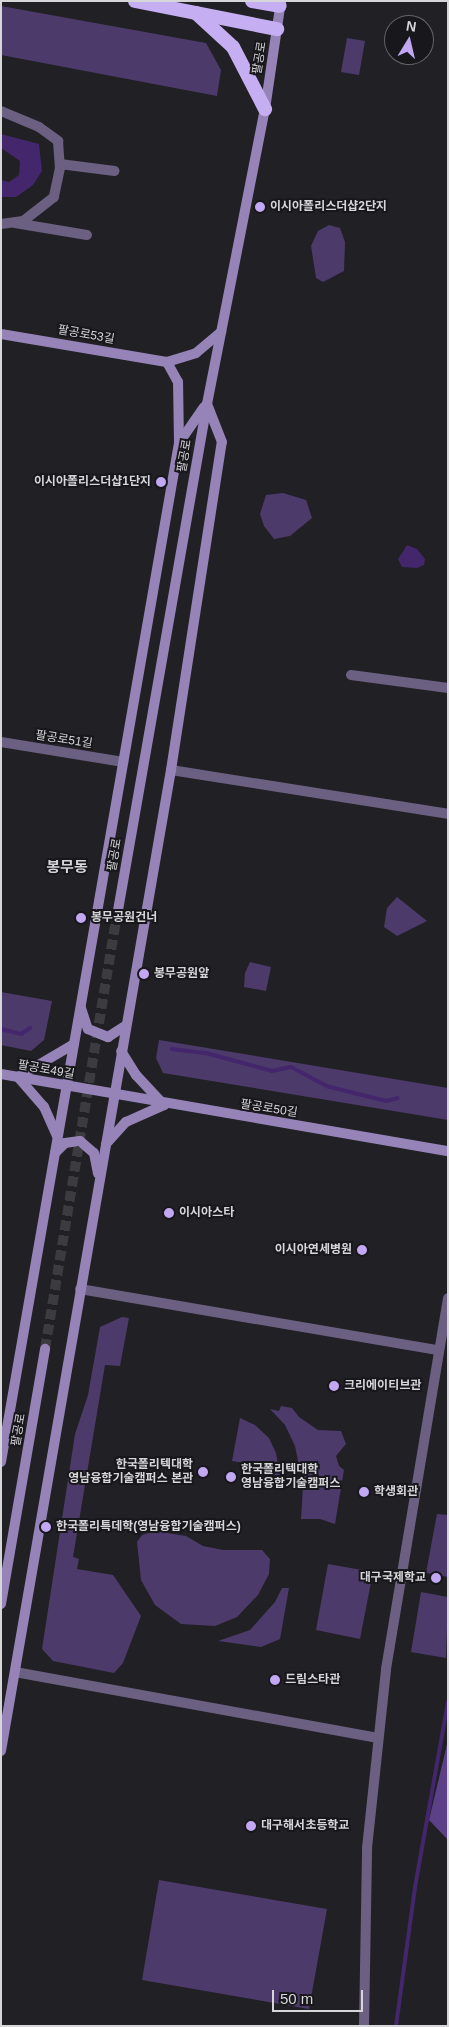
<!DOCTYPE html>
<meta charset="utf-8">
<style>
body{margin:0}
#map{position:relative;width:449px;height:2027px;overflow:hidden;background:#212024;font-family:Helvetica,"Noto Sans KR",sans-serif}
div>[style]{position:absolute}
.green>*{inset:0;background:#4c3a6a}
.forest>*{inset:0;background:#5c4088}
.water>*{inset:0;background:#43266c}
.stream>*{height:4px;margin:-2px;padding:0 2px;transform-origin:2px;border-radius:2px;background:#43266c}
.secondary-tunnel>*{height:10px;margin-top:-5px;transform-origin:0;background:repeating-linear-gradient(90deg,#3c3b3f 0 10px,transparent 0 15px)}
.minor>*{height:10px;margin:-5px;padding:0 5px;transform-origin:5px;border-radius:5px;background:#6b6081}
.tertiary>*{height:10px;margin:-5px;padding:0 5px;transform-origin:5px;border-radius:5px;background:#6b6081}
.secondary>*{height:10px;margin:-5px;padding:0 5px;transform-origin:5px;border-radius:5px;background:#9684b9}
.trunk>*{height:14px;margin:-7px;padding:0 7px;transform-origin:7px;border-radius:7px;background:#c5aef2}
.dots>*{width:14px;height:14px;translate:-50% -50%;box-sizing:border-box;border:2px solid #18171b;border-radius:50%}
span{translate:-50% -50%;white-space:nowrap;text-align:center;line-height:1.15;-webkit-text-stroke:4px #18171b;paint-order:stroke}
.street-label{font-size:12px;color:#d6d5d8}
.poi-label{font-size:12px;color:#d6d5d8;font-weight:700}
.left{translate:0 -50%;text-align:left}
.right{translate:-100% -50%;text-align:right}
.quarter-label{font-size:15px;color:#d6d5d8;font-weight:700}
.frame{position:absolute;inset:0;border:2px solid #d6d5d8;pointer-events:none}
.north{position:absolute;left:384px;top:15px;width:50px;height:50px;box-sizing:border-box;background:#18171b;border:1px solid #646367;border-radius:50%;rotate:9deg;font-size:14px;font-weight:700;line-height:20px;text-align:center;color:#d6d5d8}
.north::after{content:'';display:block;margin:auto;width:18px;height:22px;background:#c2a8f3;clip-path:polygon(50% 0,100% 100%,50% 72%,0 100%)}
.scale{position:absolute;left:272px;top:1990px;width:91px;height:22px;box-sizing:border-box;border:2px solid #d6d5d8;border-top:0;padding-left:6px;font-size:15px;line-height:18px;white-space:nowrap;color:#d6d5d8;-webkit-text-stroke:4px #18171b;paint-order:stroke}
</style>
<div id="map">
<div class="green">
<i style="clip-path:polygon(1px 6px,206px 43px,221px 70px,217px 96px,1px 55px)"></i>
<i style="clip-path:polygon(347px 38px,365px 41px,359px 75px,341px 72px)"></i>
<i style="clip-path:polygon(329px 225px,340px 228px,345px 242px,344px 271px,323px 282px,316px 278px,311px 246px,318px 231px)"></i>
<i style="clip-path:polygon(283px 493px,306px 500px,312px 518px,290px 536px,274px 539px,264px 526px,260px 514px,266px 495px)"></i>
<i style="clip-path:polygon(397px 897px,427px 921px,397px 936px,384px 927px,387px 908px)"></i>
<i style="clip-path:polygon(250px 962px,271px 967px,266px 991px,244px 987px,245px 973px)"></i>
<i style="clip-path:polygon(1px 992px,52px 1001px,44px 1040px,31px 1051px,1px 1045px)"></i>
<i style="clip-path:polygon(159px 1040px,448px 1088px,448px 1120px,163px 1073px,156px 1058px)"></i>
<i style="clip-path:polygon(122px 1317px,129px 1318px,120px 1366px,105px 1365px,73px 1557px,79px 1559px,77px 1569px,113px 1575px,141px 1616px,123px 1663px,114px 1673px,53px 1661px,42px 1649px,75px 1434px,88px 1395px,100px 1327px)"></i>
<i style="clip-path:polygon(281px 1406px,292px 1408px,299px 1417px,318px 1430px,341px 1431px,346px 1444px,336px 1456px,339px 1466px,344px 1470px,335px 1524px,320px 1519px,301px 1519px,303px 1485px,295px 1446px,285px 1425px,270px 1409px,279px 1411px)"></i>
<i style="clip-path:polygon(240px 1418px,255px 1425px,269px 1438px,276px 1453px,281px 1483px,268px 1481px,261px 1469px,255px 1465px,232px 1461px)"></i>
<i style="clip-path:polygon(437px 1514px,448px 1515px,448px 1577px,426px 1573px)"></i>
<i style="clip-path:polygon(155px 1531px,186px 1536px,203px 1546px,223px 1550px,262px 1550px,270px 1559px,269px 1574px,258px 1595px,237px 1617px,215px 1626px,181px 1624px,155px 1605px,141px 1580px,137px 1542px,142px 1535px)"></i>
<i style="clip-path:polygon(328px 1564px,373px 1572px,360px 1639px,316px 1630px)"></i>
<i style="clip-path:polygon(282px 1588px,289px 1588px,280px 1639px,261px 1647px,218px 1641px,250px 1630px,275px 1602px)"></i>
<i style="clip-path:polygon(421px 1592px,448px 1597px,446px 1658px,411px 1652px)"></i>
<i style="clip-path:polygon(159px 1880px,327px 1909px,309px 2009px,142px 1980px)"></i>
</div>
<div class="forest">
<i style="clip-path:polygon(448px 1740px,448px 1840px,429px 1820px)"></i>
</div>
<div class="water">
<i style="clip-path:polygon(1px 134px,39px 144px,42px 171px,33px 185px,16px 197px,1px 197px,1px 180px,9px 182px,19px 175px,20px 161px,1px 148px)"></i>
<i style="clip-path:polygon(407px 545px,417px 549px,425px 559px,424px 565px,417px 568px,402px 567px,398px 559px)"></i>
</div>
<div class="stream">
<i style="left:1px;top:1029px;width:21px;rotate:14deg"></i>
<i style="left:21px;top:1034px;width:11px;rotate:-34deg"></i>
<i style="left:172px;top:1049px;width:34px;rotate:7deg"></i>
<i style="left:206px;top:1053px;width:68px;rotate:15.3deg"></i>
<i style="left:272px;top:1071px;width:19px;rotate:-12deg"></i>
<i style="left:291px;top:1067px;width:40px;rotate:28deg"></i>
<i style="left:326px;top:1086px;width:62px;rotate:14deg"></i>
<i style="left:386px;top:1101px;width:12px;rotate:-14deg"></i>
<i style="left:396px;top:2026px;width:140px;rotate:-82.2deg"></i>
<i style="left:415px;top:1887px;width:188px;rotate:-79.9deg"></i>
</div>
<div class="secondary-tunnel">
<i style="left:45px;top:1349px;width:439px;rotate:-80.6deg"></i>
</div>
<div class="minor">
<i style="left:1px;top:111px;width:41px;rotate:22.8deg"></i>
<i style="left:39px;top:127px;width:24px;rotate:36deg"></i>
<i style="left:58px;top:141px;width:27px;rotate:86deg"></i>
<i style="left:60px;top:168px;width:30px;rotate:102deg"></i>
<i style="left:54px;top:197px;width:39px;rotate:142deg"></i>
<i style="left:23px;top:221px;width:22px;rotate:172deg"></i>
<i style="left:60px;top:164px;width:55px;rotate:7.3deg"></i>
<i style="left:15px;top:223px;width:73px;rotate:9.5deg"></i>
<i style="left:351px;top:675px;width:98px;rotate:7.6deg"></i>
<i style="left:1px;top:742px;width:124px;rotate:9.3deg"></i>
<i style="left:171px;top:770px;width:280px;rotate:9deg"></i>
<i style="left:80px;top:1289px;width:363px;rotate:9.7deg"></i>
<i style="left:15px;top:1672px;width:369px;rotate:10.3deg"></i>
</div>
<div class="tertiary">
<i style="left:364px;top:2026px;width:178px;rotate:-89deg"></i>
<i style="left:367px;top:1848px;width:180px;rotate:-83.9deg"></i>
<i style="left:386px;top:1669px;width:376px;rotate:-80.5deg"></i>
</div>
<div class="secondary">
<i style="left:1px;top:334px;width:168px;rotate:9.6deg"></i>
<i style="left:167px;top:362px;width:30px;rotate:-17deg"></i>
<i style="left:196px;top:353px;width:33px;rotate:-40deg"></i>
<i style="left:179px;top:443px;width:44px;rotate:-55.2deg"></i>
<i style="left:117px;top:916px;width:520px;rotate:-80.03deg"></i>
<i style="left:207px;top:404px;width:301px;rotate:-78.9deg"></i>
<i style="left:265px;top:109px;width:109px;rotate:-81.6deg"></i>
<i style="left:81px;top:1008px;width:22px;rotate:72deg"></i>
<i style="left:88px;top:1029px;width:22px;rotate:22deg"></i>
<i style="left:108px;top:1037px;width:20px;rotate:-33deg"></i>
<i style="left:1px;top:1074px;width:454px;rotate:9.8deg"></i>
<i style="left:57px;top:1136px;width:32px;rotate:-114deg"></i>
<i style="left:44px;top:1107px;width:40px;rotate:-131deg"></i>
<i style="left:18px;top:1077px;width:65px;rotate:-30.5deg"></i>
<i style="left:106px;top:1144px;width:30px;rotate:-48deg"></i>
<i style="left:126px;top:1122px;width:42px;rotate:-24.1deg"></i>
<i style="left:164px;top:1105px;width:41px;rotate:-133deg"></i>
<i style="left:136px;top:1075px;width:28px;rotate:-122deg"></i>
<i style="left:55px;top:1153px;width:14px;rotate:-45deg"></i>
<i style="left:65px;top:1143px;width:15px;rotate:-8deg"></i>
<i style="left:80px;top:1141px;width:18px;rotate:41deg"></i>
<i style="left:94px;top:1153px;width:21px;rotate:79deg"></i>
<i style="left:1px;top:1462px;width:1034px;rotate:-80.09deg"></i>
<i style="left:179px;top:443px;width:61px;rotate:-90.9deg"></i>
<i style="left:178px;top:382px;width:23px;rotate:-119deg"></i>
<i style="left:1px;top:1604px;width:259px;rotate:-80.2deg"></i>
<i style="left:1px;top:1751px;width:996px;rotate:-80.17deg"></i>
<i style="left:171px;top:770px;width:332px;rotate:-81.2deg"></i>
<i style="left:222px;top:442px;width:41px;rotate:-111.5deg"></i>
</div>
<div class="trunk">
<i style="left:135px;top:1px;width:145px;rotate:11.2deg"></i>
<i style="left:252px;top:1px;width:28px;rotate:10deg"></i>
<i style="left:196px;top:13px;width:50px;rotate:42.6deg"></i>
<i style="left:233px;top:47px;width:70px;rotate:62.7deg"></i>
</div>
<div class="dots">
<i style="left:260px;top:207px;background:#c2a8f3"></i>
<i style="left:161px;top:482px;background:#c2a8f3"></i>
<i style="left:81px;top:918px;background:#c2a8f3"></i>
<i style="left:144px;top:974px;background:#c2a8f3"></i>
<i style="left:169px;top:1213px;background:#c2a8f3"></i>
<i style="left:362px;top:1250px;background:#c2a8f3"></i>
<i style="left:334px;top:1386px;background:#c2a8f3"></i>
<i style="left:203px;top:1472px;background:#c2a8f3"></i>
<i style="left:231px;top:1477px;background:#c2a8f3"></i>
<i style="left:364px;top:1492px;background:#c2a8f3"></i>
<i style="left:46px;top:1527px;background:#c2a8f3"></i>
<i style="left:436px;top:1578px;background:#c2a8f3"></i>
<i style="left:275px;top:1680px;background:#c2a8f3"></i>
<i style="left:251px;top:1826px;background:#c2a8f3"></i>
</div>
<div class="street-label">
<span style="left:260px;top:58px;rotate:-81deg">팔공로</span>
<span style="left:86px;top:335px;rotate:10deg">팔공로53길</span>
<span style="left:185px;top:456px;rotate:-80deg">팔공로</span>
<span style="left:64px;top:740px;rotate:9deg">팔공로51길</span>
<span style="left:115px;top:855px;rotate:-80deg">팔공로</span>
<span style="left:46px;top:1070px;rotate:10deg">팔공로49길</span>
<span style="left:269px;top:1109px;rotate:9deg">팔공로50길</span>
<span style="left:19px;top:1430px;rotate:-80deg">팔공로</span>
</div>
<div class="poi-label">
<span class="left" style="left:270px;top:207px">이시아폴리스더샵2단지</span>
<span class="right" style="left:151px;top:482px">이시아폴리스더샵1단지</span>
<span class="left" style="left:91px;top:918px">봉무공원건너</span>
<span class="left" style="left:154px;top:974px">봉무공원앞</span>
<span class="left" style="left:179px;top:1213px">이시아스타</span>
<span class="right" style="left:352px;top:1250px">이시아연세병원</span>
<span class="left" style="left:344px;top:1386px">크리에이티브관</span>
<span class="right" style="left:193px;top:1472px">한국폴리텍대학<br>영남융합기술캠퍼스 본관</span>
<span class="left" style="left:241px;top:1477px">한국폴리텍대학<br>영남융합기술캠퍼스</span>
<span class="left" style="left:374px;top:1492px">학생회관</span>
<span class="left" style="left:56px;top:1527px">한국폴리특데학(영남융합기술캠퍼스)</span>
<span class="right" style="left:426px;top:1578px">대구국제학교</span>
<span class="left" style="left:285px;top:1680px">드림스타관</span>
<span class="left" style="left:261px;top:1826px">대구해서초등학교</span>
</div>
<div class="quarter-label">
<span style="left:67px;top:867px">봉무동</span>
</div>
<div class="frame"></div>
<div class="north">N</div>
<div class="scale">50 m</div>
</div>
